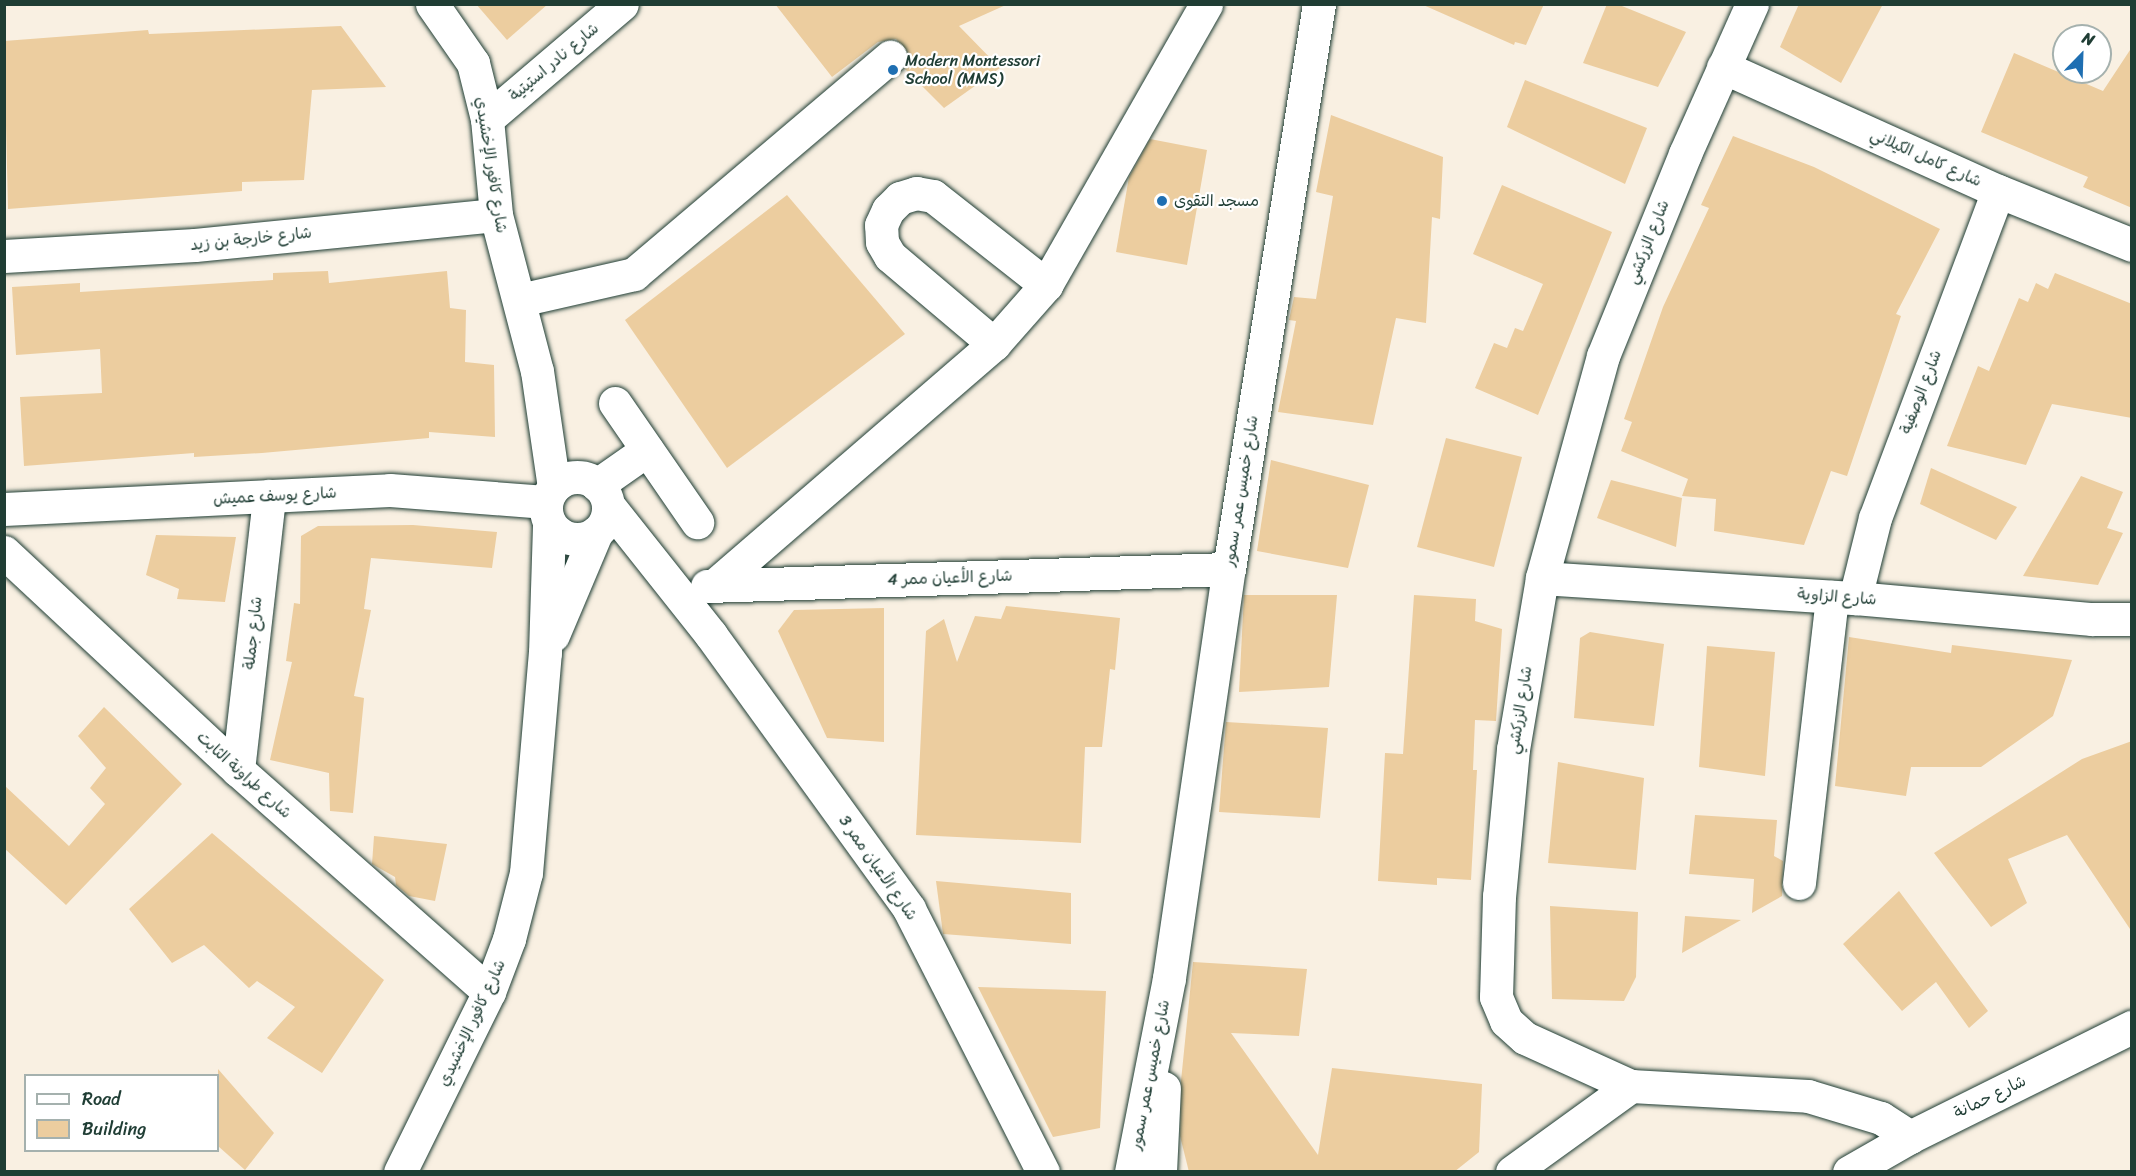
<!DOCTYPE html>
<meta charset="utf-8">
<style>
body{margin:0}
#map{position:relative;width:2136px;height:1176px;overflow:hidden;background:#f9f0e2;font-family:Sriracha,"Playpen Sans Arabic",sans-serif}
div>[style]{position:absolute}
.building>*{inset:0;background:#eccd9f}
.roads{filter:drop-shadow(0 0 2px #1f3d34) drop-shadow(0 0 2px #1f3d34)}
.minor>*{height:33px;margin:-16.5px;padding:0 16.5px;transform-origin:16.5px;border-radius:16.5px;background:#fff}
.minor>.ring{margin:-16.5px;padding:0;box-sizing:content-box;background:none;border:33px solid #fff;border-radius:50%}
.dots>*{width:16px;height:16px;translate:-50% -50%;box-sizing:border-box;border:3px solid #fff;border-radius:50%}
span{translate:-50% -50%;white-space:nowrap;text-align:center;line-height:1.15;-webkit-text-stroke:4.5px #fff;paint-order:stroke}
.poi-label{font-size:16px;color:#1f3d34}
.left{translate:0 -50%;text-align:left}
.street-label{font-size:16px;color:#1f3d34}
.frame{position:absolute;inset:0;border:6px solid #1f3d34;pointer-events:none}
.legend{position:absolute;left:24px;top:1074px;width:195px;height:78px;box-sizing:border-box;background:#fff;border:2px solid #a5b1ae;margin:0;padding:8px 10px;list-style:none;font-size:18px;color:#1f3d34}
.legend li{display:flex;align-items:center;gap:12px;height:30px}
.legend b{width:30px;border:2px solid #a5b1ae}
.north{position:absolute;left:2052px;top:24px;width:60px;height:60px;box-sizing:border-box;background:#fff;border:2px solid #a5b1ae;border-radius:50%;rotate:23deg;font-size:16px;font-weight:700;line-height:24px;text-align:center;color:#1f3d34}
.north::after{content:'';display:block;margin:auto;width:21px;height:27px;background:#1f6fb2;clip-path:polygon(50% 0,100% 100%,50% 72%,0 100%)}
</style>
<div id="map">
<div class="building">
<i style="clip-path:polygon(476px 4px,548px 4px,507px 40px)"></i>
<i style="clip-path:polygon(775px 4px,1008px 4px,959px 26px,1000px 68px,944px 108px,904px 68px,908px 53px,896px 39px,878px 42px,832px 77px)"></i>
<i style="clip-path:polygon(1421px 4px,1544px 4px,1526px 45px,1515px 42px,1514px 45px)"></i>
<i style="clip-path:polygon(1607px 4px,1617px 4px,1686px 32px,1658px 87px,1583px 63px)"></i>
<i style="clip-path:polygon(1799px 4px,1883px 4px,1841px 83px,1780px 47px)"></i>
<i style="clip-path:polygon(341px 26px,386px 87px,312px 90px,304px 180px,242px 182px,242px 191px,8px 209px,4px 41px,148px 30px,149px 34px)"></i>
<i style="clip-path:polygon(2132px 47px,2132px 208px,2083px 187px,2088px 177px,1981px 132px,2014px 53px,2103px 91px)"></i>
<i style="clip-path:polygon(1525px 80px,1647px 128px,1625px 184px,1507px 127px)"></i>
<i style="clip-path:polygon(1331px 115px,1443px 157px,1440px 219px,1432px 217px,1426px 323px,1396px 318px,1373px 425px,1278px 412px,1296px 321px,1289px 320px,1294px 297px,1316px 299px,1333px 196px,1316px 192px)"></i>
<i style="clip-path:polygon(1733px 136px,1814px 167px,1940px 229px,1896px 314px,1901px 316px,1847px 476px,1831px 471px,1804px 545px,1714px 531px,1716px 499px,1682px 496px,1688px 479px,1621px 451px,1632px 422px,1624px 419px,1663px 307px,1709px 208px,1701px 205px)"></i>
<i style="clip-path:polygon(1150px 139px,1207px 150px,1187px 265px,1116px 252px,1129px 177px)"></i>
<i style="clip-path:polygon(1502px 185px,1612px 232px,1538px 415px,1475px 388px,1494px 343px,1507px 348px,1515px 328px,1523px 331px,1543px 284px,1473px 254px)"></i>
<i style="clip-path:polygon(787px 195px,905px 334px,727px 468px,625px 320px)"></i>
<i style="clip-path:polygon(328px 271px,329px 283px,447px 271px,450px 308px,466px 310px,465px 362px,494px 365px,495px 437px,429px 432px,429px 438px,262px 453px,194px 457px,194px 453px,24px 466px,20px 397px,102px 393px,100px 349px,16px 355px,12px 287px,80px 283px,80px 292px,273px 280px,273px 273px)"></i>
<i style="clip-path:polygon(2055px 273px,2132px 304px,2132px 418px,2052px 404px,2026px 465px,1947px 446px,1978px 366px,1989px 371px,2019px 298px,2028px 302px,2036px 283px,2048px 289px)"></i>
<i style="clip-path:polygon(1446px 438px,1522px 457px,1494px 567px,1417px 547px)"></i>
<i style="clip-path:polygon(1271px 460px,1369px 485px,1348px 568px,1257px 551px)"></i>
<i style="clip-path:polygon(1931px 468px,2017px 507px,1996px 540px,1920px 504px)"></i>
<i style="clip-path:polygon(2081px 476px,2123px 492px,2107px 528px,2123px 533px,2098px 585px,2023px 576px)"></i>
<i style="clip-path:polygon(1611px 480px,1682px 498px,1676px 547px,1597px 518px)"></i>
<i style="clip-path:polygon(413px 525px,497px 532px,492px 568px,371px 558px,364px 609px,371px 610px,354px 696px,364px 698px,353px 813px,330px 811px,329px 773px,270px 760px,292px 662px,286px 661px,294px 603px,300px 604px,301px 536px,318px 526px)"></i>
<i style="clip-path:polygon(156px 535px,236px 537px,225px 602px,177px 599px,179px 589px,146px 575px)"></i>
<i style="clip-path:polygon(1244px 595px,1337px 595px,1329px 687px,1239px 692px)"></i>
<i style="clip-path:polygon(1414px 595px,1476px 599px,1475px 621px,1502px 629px,1496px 721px,1475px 720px,1473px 770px,1477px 770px,1471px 880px,1437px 878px,1437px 885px,1378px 881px,1385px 753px,1403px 754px)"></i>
<i style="clip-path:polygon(1006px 606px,1120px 618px,1115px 670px,1110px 669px,1102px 747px,1085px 747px,1081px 843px,916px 835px,926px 631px,944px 619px,957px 662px,975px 616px,1001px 619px)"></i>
<i style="clip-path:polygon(884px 608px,884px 742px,827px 738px,778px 631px,794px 610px)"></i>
<i style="clip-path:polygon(1590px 632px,1664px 644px,1654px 726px,1574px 718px,1580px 638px)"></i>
<i style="clip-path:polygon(1849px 637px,1951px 653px,1952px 645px,2072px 660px,2053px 716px,1981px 767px,1911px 767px,1906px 796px,1835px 786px)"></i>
<i style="clip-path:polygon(1707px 646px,1775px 652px,1765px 776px,1699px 767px)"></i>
<i style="clip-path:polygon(104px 707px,182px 784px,66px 905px,4px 848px,4px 785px,69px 846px,105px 804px,90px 788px,106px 768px,78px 736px)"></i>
<i style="clip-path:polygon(1226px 722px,1328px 728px,1320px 818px,1219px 812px)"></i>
<i style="clip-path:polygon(2132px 741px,2132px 932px,2067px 835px,2008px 859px,2027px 903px,1991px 927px,1934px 853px,2082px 759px)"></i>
<i style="clip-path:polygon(1558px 762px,1644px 778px,1636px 870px,1548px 863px)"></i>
<i style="clip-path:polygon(1695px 815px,1777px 820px,1774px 856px,1783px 861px,1782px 896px,1752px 913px,1754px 879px,1689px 874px)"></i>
<i style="clip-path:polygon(212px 833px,384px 980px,322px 1073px,267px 1038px,295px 1007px,257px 981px,249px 988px,204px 945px,172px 963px,129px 909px)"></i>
<i style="clip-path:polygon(374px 836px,447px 844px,435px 901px,409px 896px,396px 885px,395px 877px,372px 864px)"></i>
<i style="clip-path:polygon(936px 881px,1071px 893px,1071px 944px,943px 934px)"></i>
<i style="clip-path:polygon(1899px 891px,1988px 1011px,1969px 1028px,1936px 982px,1902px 1011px,1843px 944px)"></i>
<i style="clip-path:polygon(1550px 906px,1638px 912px,1636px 977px,1624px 1001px,1552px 999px)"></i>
<i style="clip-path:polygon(1685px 916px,1741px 920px,1682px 953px)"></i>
<i style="clip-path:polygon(1193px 962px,1307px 969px,1299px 1036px,1231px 1033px,1318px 1155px,1332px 1068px,1482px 1084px,1479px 1152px,1454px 1172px,1189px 1172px,1180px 1136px,1181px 1081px)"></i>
<i style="clip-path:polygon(978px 987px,1106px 991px,1100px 1128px,1053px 1137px)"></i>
<i style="clip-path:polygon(218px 1069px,274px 1133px,245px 1170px,218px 1146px)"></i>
</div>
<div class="roads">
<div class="minor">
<i style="left:432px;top:4px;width:72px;rotate:55.2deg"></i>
<i style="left:473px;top:63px;width:58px;rotate:76deg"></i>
<i style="left:487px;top:119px;width:96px;rotate:84.6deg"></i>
<i style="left:496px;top:215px;width:161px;rotate:75.3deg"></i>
<i style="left:537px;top:371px;width:117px;rotate:81.7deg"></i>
<i style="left:1752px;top:4px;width:164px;rotate:114.1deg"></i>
<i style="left:1685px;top:154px;width:218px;rotate:112.1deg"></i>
<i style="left:1603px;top:356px;width:230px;rotate:105.4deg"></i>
<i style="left:1542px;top:578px;width:173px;rotate:99.6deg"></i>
<i style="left:1513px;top:749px;width:148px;rotate:95.4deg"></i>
<i style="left:1499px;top:896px;width:101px;rotate:91.7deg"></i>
<i style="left:1496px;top:997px;width:26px;rotate:67deg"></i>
<i style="left:1506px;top:1021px;width:25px;rotate:42deg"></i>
<i style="left:1525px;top:1038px;width:116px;rotate:24.4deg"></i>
<i style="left:1631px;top:1086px;width:177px;rotate:3.2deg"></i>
<i style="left:1808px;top:1096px;width:76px;rotate:16.8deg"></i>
<i style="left:1881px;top:1118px;width:35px;rotate:33deg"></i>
<i style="left:1723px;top:67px;width:302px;rotate:24.3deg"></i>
<i style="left:1998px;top:191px;width:144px;rotate:21.9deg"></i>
<i style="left:487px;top:119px;width:177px;rotate:-40.4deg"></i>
<i style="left:4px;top:256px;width:191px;rotate:-3.3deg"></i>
<i style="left:195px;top:245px;width:302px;rotate:-5.7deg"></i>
<i style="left:520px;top:300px;width:117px;rotate:-12.8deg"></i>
<i style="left:634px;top:274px;width:336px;rotate:-40.3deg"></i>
<i style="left:994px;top:344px;width:136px;rotate:-139.8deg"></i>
<i style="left:890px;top:256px;width:16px;rotate:-120deg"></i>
<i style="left:882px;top:242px;width:17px;rotate:-93deg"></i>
<i style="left:881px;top:225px;width:17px;rotate:-65deg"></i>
<i style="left:888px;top:210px;width:17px;rotate:-45deg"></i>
<i style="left:900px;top:198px;width:17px;rotate:-17deg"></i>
<i style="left:916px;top:193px;width:17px;rotate:10deg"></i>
<i style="left:933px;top:196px;width:144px;rotate:38.2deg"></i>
<i style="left:615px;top:403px;width:145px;rotate:55.4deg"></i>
<i class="ring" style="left:546px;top:477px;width:29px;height:29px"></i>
<i style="left:597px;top:485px;width:61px;rotate:-35deg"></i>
<i style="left:608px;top:505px;width:166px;rotate:51.6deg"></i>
<i style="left:711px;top:635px;width:338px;rotate:54.1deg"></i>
<i style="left:909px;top:909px;width:295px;rotate:63deg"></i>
<i style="left:4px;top:509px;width:386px;rotate:-2.8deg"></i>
<i style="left:390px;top:490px;width:156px;rotate:4.4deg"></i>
<i style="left:4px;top:552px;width:320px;rotate:43deg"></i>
<i style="left:238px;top:770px;width:335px;rotate:41.5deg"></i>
<i style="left:1542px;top:578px;width:314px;rotate:3.7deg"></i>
<i style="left:1855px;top:598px;width:238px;rotate:5.1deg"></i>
<i style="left:2092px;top:619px;width:40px"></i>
<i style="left:715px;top:585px;width:369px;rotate:-40.8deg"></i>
<i style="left:994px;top:344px;width:79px;rotate:-48.6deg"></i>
<i style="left:1046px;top:285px;width:323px;rotate:-60.3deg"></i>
<i style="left:707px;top:586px;width:522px;rotate:-1.87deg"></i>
<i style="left:1855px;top:598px;width:82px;rotate:-76deg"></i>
<i style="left:1875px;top:518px;width:349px;rotate:-69.4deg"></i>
<i style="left:553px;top:635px;width:111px;rotate:-67.1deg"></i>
<i style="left:238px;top:770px;width:276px;rotate:-83.5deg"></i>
<i style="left:1799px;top:883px;width:288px;rotate:-83.4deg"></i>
<i style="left:400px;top:1172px;width:201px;rotate:-63.7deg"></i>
<i style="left:489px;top:992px;width:57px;rotate:-69.3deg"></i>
<i style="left:509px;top:939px;width:68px;rotate:-75.6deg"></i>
<i style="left:526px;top:873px;width:221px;rotate:-85.1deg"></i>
<i style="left:545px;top:653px;width:130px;rotate:-88.2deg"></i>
<i style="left:1131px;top:1172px;width:198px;rotate:-78.9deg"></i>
<i style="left:1169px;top:978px;width:413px;rotate:-81.7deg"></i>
<i style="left:1229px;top:569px;width:572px;rotate:-80.95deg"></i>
<i style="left:1160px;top:1172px;width:84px;rotate:-87.3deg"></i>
<i style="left:1512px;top:1172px;width:147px;rotate:-35.9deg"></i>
<i style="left:1849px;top:1172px;width:70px;rotate:-29.8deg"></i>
<i style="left:1910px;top:1137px;width:248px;rotate:-26.4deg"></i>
</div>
</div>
<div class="dots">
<i style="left:893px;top:70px;background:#1f6fb2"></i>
<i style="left:1162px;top:201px;background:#1f6fb2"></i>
</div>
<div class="poi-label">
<span class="left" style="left:905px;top:70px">Modern Montessori<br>School (MMS)</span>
<span class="left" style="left:1174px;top:201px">مسجد التقوى</span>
</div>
<div class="street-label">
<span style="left:554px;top:62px;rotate:-40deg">شارع نادر استيتية</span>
<span style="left:1926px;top:158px;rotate:24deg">شارع كامل الكيلاني</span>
<span style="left:491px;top:165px;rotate:81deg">شارع كافور الإخشيدي</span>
<span style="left:251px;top:239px;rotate:-6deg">شارع خارجة بن زيد</span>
<span style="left:1648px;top:242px;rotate:-68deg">شارع الزركشي</span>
<span style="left:1921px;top:392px;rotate:-69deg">شارع الوصفية</span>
<span style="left:1241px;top:491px;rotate:-81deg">شارع خميس عمر سمور</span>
<span style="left:275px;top:496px;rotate:-3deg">شارع يوسف عميش</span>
<span style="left:950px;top:578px;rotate:-2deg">شارع الأعيان ممر 4</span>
<span style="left:1837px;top:597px;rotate:4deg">شارع الزاوية</span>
<span style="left:253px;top:633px;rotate:-84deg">شارع جملة</span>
<span style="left:1520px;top:710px;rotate:-81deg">شارع الزركشي</span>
<span style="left:244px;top:775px;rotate:42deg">شارع طراونة الثابت</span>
<span style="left:878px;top:868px;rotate:55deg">شارع الأعيان ممر 3</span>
<span style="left:472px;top:1023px;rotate:-65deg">شارع كافور الإخشيدي</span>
<span style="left:1150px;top:1075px;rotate:-79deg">شارع خميس عمر سمور</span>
<span style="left:1990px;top:1097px;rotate:-26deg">شارع حمانة</span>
</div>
<div class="frame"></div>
<ul class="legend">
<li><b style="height:8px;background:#fff"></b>Road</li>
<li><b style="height:16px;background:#eccd9f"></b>Building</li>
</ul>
<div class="north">N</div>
</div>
